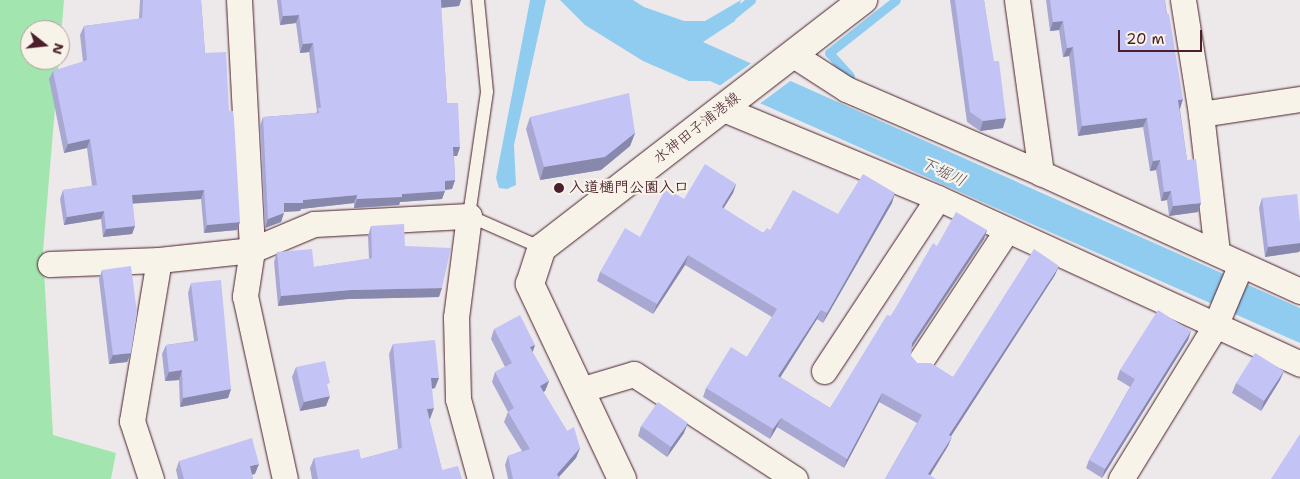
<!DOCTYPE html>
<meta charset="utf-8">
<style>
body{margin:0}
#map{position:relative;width:1300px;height:479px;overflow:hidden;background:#ede9eb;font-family:"Shantell Sans","Klee One",sans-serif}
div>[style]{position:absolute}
.green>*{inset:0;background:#a2e5af}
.water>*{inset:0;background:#90ccf0}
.pier>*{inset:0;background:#ede9eb}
.stream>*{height:9px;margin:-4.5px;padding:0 4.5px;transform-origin:4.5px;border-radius:4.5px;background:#90ccf0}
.roads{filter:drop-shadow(0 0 1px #4a1f2b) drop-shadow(0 0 1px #4a1f2b)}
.lane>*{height:12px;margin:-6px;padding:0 6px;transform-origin:6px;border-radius:6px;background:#f7f3e8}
.street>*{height:25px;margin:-12.5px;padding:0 12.5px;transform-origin:12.5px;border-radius:12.5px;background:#f7f3e8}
.secondary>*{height:28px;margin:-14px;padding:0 14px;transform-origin:14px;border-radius:14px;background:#f7f3e8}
.wall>*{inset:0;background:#a8a8d3}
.shaded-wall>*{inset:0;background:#8888ac}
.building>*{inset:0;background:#c3c3f5}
.dots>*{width:14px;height:14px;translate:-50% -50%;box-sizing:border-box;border:2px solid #f7f3e8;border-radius:50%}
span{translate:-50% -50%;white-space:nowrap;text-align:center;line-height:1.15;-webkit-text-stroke:4.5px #f7f3e8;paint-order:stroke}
.street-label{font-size:15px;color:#4a1f2b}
.poi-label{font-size:15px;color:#4a1f2b;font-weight:700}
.left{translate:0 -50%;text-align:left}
.water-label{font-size:16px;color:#5c4a5c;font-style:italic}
.north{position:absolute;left:20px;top:20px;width:50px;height:50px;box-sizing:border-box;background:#f7f3e8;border:1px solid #b29e9c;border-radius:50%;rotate:106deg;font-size:14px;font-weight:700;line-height:20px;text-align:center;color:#4a1f2b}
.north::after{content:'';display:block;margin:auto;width:18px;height:22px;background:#4a1f2b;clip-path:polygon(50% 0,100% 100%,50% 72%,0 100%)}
.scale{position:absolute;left:1118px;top:30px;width:84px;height:22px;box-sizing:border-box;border:2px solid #4a1f2b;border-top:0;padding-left:6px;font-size:15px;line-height:18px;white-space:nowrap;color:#4a1f2b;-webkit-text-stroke:4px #f7f3e8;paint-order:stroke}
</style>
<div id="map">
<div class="green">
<i style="clip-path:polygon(0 0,64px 0,60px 48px,60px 30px,30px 30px,30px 60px,59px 60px,43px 251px,53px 435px,116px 453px,111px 479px,0 479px)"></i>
</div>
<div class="water">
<i style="clip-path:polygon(530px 0,546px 0,514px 145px,516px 185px,507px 189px,499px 188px,496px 178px)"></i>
<i style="clip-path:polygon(560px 0,633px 0,644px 7px,684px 21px,705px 21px,741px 0,735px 21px,703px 42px,1300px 308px,1300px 343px,710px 81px,689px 81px,643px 61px,585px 25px)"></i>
</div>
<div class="pier">
<i style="clip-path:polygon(753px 62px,793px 79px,758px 105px,718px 87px)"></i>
</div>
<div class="stream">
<i style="left:730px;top:17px;width:27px;rotate:-39deg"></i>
<i style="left:850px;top:76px;width:31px;rotate:-132deg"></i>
<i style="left:829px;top:53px;width:85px;rotate:-38.3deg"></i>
</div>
<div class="roads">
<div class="lane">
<i style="left:478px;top:0;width:92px;rotate:84.4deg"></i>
<i style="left:487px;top:92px;width:125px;rotate:98.3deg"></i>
<i style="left:469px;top:216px;width:80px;rotate:23.7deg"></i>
</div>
<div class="street">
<i style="left:239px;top:0;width:250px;rotate:87deg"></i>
<i style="left:252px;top:250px;width:47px;rotate:98.7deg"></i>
<i style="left:245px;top:296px;width:187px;rotate:77.7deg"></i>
<i style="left:1017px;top:0;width:175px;rotate:82.1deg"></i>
<i style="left:1183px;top:0;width:115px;rotate:81deg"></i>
<i style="left:1201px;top:114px;width:140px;rotate:83.4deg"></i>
<i style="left:792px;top:54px;width:64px;rotate:32.9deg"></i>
<i style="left:846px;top:89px;width:212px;rotate:23.3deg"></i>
<i style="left:1041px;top:173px;width:285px;rotate:24.5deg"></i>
<i style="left:721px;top:108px;width:235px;rotate:22.5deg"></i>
<i style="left:938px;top:198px;width:398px;rotate:24.6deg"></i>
<i style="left:1201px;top:114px;width:100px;rotate:-8.6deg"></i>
<i style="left:50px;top:264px;width:109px;rotate:-2.1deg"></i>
<i style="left:159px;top:260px;width:94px;rotate:-6.1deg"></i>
<i style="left:252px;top:250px;width:67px;rotate:-22.8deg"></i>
<i style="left:314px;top:224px;width:155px;rotate:-3deg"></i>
<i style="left:469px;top:216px;width:102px;rotate:97.3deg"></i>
<i style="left:456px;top:317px;width:82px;rotate:88.6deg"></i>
<i style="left:458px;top:399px;width:83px;rotate:74.6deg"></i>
<i style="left:921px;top:360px;width:156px;rotate:-56.5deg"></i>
<i style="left:824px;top:371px;width:207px;rotate:-56.6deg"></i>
<i style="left:580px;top:390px;width:56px;rotate:-16.5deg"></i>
<i style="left:634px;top:374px;width:192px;rotate:33.1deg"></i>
<i style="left:151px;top:479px;width:61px;rotate:-108.1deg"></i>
<i style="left:132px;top:421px;width:163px;rotate:-80.5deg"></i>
<i style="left:1121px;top:479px;width:180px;rotate:-58.4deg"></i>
<i style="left:1215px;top:326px;width:67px;rotate:-67.2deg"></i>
</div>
<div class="secondary">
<i style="left:622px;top:479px;width:216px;rotate:-115.3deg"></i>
<i style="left:530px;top:284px;width:38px;rotate:-72deg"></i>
<i style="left:542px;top:248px;width:406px;rotate:-37.7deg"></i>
</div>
</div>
<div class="wall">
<i style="clip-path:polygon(140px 0,201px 0,205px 53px,237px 230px,204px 233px,201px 199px,132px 203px,135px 226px,132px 234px,103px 237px,101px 219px,64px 225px,60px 199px,63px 190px,92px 186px,87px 148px,64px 153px,49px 79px,53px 71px,83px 62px,80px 35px,84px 26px,139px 19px)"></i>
<i style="clip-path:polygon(277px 0,461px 0,459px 6px,441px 8px,447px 103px,460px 147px,457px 156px,454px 156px,455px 180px,452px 189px,445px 190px,442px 199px,400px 202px,399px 205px,354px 208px,354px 203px,301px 209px,300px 211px,284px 212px,281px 222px,265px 228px,260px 126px,263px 117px,316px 113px,317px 111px,309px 52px,300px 53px,296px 23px,280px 25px)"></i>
<i style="clip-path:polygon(950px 0,984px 0,1003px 128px,980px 131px,967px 122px)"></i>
<i style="clip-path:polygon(1046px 0,1165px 0,1187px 160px,1198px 212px,1169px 216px,1167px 200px,1161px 201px,1156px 170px,1150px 171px,1143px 127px,1078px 136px,1069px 56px,1063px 57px,1059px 30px,1050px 31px)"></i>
<i style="clip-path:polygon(530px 117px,635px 133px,630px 146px,601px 170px,540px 180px,526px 129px)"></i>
<i style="clip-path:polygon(736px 184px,733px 193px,723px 209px,763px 233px,770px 230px,892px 203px,823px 323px,817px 319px,780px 377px,830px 408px,937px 246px,987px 230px,984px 239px,912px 347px,911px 356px,917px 363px,953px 377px,1055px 275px,951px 436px,948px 446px,930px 475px,885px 479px,917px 423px,879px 402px,844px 468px,777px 427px,770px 439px,703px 397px,706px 388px,747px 357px,772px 317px,685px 265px,653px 314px,597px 281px,600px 272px,684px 199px)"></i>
<i style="clip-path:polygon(1262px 198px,1300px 223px,1300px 250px,1299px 252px,1265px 257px,1259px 208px)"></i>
<i style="clip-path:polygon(371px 226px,405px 246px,439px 297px,348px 299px,278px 306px,274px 262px,277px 252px,314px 267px,369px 259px,368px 236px)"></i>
<i style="clip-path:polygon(102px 270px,131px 353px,127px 362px,109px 364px,99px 279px)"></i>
<i style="clip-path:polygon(191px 283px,231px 389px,228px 398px,180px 407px,179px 380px,165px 381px,162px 354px,166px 345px,194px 341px,188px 293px)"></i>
<i style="clip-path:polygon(494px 329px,535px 345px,532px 352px,549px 381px,545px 391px,543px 392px,567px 431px,580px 448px,576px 458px,559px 477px,560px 479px,508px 479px,505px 465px,508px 456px,522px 451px,504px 422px,508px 412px,492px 382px,495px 372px,505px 367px,491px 339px)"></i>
<i style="clip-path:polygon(1191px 331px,1188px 340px,1102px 478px,1086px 468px,1089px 460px,1130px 387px,1117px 379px,1120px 370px)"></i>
<i style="clip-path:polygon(393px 344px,435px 388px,432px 389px,430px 419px,429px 419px,442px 470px,462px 479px,312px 479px,310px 468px,314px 458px,361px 459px,398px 449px,389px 354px)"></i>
<i style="clip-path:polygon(296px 367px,328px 389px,326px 406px,300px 411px,292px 377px)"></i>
<i style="clip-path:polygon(1284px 371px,1280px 380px,1261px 411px,1232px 393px,1236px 383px)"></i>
<i style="clip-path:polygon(641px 426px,684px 433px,667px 457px,638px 436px)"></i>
<i style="clip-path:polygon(179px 461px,255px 474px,252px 474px,253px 479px,178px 479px,176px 470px)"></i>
</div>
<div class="shaded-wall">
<i style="clip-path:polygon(441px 0,461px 0,459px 6px,438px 8px)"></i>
<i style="clip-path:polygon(299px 15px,296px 23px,280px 25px,283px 16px)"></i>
<i style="clip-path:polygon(1063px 21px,1059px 30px,1050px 31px,1053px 22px)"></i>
<i style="clip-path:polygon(313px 43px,309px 52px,300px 53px,303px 44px)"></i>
<i style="clip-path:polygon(1073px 47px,1069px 56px,1063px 57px,1067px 48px)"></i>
<i style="clip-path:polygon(1183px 99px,1180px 109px,1175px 110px,1178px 100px)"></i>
<i style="clip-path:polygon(1006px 118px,1003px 128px,980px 131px,983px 121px)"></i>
<i style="clip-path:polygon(1147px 118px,1143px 127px,1078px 136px,1082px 126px)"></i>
<i style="clip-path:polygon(635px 133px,630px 146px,601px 170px,540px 180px,544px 167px)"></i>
<i style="clip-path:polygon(90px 139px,87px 148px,64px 153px,68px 144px)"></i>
<i style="clip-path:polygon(453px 147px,460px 147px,457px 156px,450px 156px)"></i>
<i style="clip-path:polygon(1160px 160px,1156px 170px,1150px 171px,1153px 161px)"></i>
<i style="clip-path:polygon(455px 180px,452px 189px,442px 190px,445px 181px)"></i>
<i style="clip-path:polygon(736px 184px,733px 193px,718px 217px,722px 207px)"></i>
<i style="clip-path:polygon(204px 190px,201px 199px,128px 204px,132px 195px)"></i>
<i style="clip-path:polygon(445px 191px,442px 199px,400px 202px,399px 205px,354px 208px,357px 199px,402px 194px)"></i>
<i style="clip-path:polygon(1171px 191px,1167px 200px,1161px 201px,1164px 192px)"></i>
<i style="clip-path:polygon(895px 193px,892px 203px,823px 323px,827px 313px)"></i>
<i style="clip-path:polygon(357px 195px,354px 203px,301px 209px,300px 211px,281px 212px,284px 203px,303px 200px)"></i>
<i style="clip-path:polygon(1201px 203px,1198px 212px,1169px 216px,1173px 206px)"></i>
<i style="clip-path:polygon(104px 211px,101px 219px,64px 225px,67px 217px)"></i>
<i style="clip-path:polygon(284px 213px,281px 222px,265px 228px,268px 219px)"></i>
<i style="clip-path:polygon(240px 222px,237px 230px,204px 233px,207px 225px)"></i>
<i style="clip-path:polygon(135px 226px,132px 234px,103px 237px,106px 229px)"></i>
<i style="clip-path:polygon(987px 230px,984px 239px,909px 352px,912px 343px)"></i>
<i style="clip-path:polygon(1300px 243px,1300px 250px,1299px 252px,1265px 257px,1268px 247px)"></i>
<i style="clip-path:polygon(688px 255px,685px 265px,653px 314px,657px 304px)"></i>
<i style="clip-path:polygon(1059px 266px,1055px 275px,946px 444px,949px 435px)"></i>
<i style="clip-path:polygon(442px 288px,439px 297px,348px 299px,278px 306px,281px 296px,351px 290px)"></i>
<i style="clip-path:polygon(821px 310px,817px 319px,775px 386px,778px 376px)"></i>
<i style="clip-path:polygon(1191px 331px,1188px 340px,1102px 478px,1105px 469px)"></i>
<i style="clip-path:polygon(535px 345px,532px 354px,530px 347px)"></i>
<i style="clip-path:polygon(131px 353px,127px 362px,109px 364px,113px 355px)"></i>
<i style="clip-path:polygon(182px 370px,179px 380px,165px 381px,169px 372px)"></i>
<i style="clip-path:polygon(1284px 371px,1280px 380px,1261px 411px,1264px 401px)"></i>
<i style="clip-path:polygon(431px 378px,439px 378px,435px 388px,428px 389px)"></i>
<i style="clip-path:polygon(549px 381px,545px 391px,536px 396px,540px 386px)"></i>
<i style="clip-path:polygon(231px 389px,228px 398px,180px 407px,183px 398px)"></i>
<i style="clip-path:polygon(882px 393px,879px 402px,844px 468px,847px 459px)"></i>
<i style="clip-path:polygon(330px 396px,326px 406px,300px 411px,304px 402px)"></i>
<i style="clip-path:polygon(434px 408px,430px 419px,423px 420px,427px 409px)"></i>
<i style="clip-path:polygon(781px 418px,777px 427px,770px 439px,773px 429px)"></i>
<i style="clip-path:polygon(688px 423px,684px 433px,667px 457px,671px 447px)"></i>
<i style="clip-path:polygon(952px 437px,948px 446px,928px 479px,928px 474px)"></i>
<i style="clip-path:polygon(580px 448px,576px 458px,557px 479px,557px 474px)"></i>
<i style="clip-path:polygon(259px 464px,255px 474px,247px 476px,250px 466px)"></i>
</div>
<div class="building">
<i style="clip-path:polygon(143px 0,201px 0,205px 53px,226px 52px,229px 111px,233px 111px,234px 119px,240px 222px,207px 225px,204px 190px,132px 195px,135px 226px,106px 229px,104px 211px,67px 217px,63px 190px,97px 185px,90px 139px,68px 144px,53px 71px,87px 60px,84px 26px,142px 18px)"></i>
<i style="clip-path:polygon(281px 0,441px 0,447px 103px,458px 103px,460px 147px,453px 147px,455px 180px,445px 181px,445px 191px,402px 194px,402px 197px,357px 199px,357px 195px,303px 200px,303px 203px,284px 203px,284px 213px,268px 219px,263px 117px,319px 113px,318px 108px,321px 108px,313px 43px,303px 44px,299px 15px,283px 16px)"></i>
<i style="clip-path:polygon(955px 0,984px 0,994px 61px,999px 61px,1006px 118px,983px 121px,970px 112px)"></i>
<i style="clip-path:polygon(1050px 0,1165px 0,1166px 14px,1169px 14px,1183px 99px,1178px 100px,1187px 160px,1196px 159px,1201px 203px,1173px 206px,1171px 191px,1164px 192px,1160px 160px,1153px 161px,1147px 118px,1082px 126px,1073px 47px,1067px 48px,1063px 21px,1053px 22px)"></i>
<i style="clip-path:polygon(629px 93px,635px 133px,605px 157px,544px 167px,530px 117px)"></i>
<i style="clip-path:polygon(705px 164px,736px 184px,722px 207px,763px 233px,767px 228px,770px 230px,793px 190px,838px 214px,863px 174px,895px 193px,827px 313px,821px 310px,778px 376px,830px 408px,887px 315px,891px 316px,933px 243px,937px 246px,956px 212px,987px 230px,912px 343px,911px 356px,917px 363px,931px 363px,953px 377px,1034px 249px,1059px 266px,949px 435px,952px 437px,928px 474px,936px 479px,885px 479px,922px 415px,882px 393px,847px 459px,781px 418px,773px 429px,706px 388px,731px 347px,747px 357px,777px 309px,688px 255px,657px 304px,600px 272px,625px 228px,640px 237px,666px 188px,684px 199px)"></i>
<i style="clip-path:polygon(1297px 194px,1300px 223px,1300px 243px,1268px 247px,1262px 198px)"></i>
<i style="clip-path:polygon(404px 224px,405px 246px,451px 248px,442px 288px,351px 290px,281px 296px,277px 252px,312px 249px,314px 267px,372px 258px,371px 226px)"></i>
<i style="clip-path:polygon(131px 266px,137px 313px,131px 353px,113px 355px,102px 270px)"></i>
<i style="clip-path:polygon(221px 280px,231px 389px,183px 398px,182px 370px,169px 372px,166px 345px,198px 341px,191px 283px)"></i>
<i style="clip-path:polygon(1158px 310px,1191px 331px,1105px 469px,1089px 460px,1135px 379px,1120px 370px)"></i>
<i style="clip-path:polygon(520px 315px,535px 345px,530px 347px,549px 381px,540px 386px,567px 431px,574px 427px,580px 448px,557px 474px,560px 479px,513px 479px,508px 456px,530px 449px,508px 412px,514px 408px,495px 372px,512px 363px,494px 329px)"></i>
<i style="clip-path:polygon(435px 340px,439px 378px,431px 378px,434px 408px,427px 409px,442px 470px,458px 466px,462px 479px,318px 479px,314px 458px,359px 449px,361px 459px,402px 448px,393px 344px)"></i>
<i style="clip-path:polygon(1255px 353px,1284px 371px,1264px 401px,1236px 383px)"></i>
<i style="clip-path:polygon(325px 361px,330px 383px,327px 384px,330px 396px,304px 402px,296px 367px)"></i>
<i style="clip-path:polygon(658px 402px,688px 423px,671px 447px,641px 426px)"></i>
<i style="clip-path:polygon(1300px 434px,1300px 479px,1271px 479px)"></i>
<i style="clip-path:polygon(252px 438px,259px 464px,250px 466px,253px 479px,184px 479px,179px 461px)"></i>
</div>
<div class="dots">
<i style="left:559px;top:188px;background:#4a1f2b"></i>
</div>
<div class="street-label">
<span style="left:697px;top:128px;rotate:-38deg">水神田子浦港線</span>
</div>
<div class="poi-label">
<span class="left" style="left:569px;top:188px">入道樋門公園入口</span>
</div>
<div class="water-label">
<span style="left:943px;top:172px;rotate:25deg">下堀川</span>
</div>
<div class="north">N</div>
<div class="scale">20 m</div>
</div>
